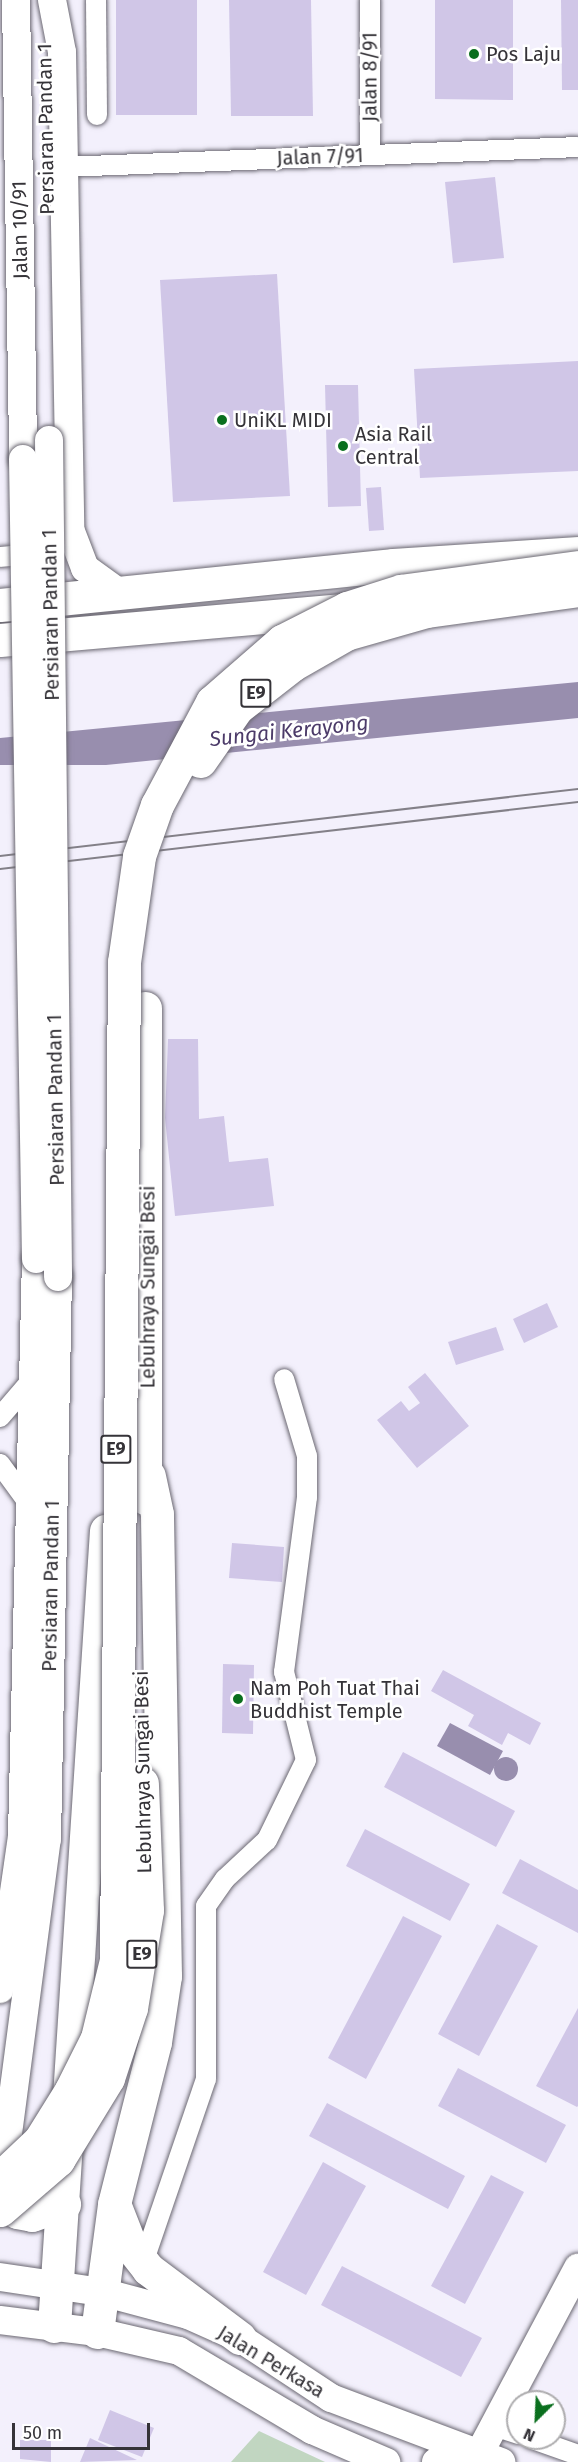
<!DOCTYPE html>
<style>
body{margin:0}
#map{position:relative;width:578px;height:2462px;overflow:hidden;background:#f3f0fc;font-family:"Fira Sans",sans-serif}
div>[style]{position:absolute}
.green>*{inset:0;background:#c1d6c1}
.water>*{inset:0;background:#988eae}
.round{border-radius:50%}
.building>*{inset:0;background:#d0c6e7}
.roads{filter:drop-shadow(0 0 2px #6b6872) drop-shadow(0 0 2px #6b6872)}
.street>*{height:20px;margin:-10px;padding:0 10px;transform-origin:10px;border-radius:10px;background:#fff}
.secondary>*{height:28px;margin:-14px;padding:0 14px;transform-origin:14px;border-radius:14px;background:#fff}
.highway>*{height:33px;margin:-16.5px;padding:0 16.5px;transform-origin:16.5px;border-radius:16.5px;background:#fff}
.tram>*{height:1.5px;margin:-0.75px;padding:0 0.75px;transform-origin:0.75px;border-radius:0.75px;background:#838088}
.bridges{filter:drop-shadow(0 0 2px #6b6872) drop-shadow(0 0 2px #6b6872)}
.secondary-bridge>*{height:28px;margin:-14px;padding:0 14px;transform-origin:14px;border-radius:14px;background:#fff}
.highway-bridge>*{height:33px;margin:-16.5px;padding:0 16.5px;transform-origin:16.5px;border-radius:16.5px;background:#fff}
.dots>*{width:16px;height:16px;translate:-50% -50%;box-sizing:border-box;border:3px solid #fff;border-radius:50%}
span{translate:-50% -50%;white-space:nowrap;text-align:center;line-height:1.15;-webkit-text-stroke:5px #fff;paint-order:stroke}
.shield-label span{padding:2px 4px;background:#fff;border:2px solid;border-radius:4px;-webkit-text-stroke-width:0}
.shield-label{font-size:18px;color:#353338;font-weight:700}
.poi-label{font-size:20px;color:#353338}
.left{translate:0 -50%;text-align:left}
.street-label{font-size:20px;color:#353338}
.water-label{font-size:21px;color:#4c3b69;font-style:italic}
.north{position:absolute;left:506px;top:2390px;width:60px;height:60px;box-sizing:border-box;background:#fff;border:2px solid #aeadaf;border-radius:50%;rotate:204deg;font-size:16px;font-weight:700;line-height:24px;text-align:center;color:#353338}
.north::after{content:'';display:block;margin:auto;width:21px;height:27px;background:#0a6f1e;clip-path:polygon(50% 0,100% 100%,50% 72%,0 100%)}
.scale{position:absolute;left:12px;top:2423px;width:138px;height:27px;box-sizing:border-box;border:3px solid #353338;border-top:0;padding-left:8px;font-size:18px;line-height:21px;white-space:nowrap;color:#353338;-webkit-text-stroke:4px #fff;paint-order:stroke}
</style>
<div id="map">
<div class="green">
<i style="clip-path:polygon(259px 2431px,325px 2462px,231px 2462px)"></i>
</div>
<div class="water">
<i style="clip-path:polygon(578px 682px,578px 718px,106px 765px,0 765px,0 738px)"></i>
<i style="clip-path:polygon(450px 1723px,503px 1751px,490px 1775px,437px 1746px)"></i>
<i class="round" style="left:494px;top:1757px;width:24px;height:24px"></i>
</div>
<div class="building">
<i style="clip-path:polygon(116px 0,197px 0,197px 115px,116px 115px)"></i>
<i style="clip-path:polygon(229px 0,311px 0,313px 116px,231px 116px)"></i>
<i style="clip-path:polygon(435px 0,513px 0,513px 100px,435px 99px)"></i>
<i style="clip-path:polygon(561px 0,578px 0,578px 90px,562px 90px)"></i>
<i style="clip-path:polygon(495px 177px,504px 258px,453px 263px,445px 182px)"></i>
<i style="clip-path:polygon(277px 274px,290px 496px,173px 502px,160px 280px)"></i>
<i style="clip-path:polygon(578px 361px,578px 471px,420px 478px,414px 369px)"></i>
<i style="clip-path:polygon(325px 385px,358px 385px,361px 506px,328px 507px)"></i>
<i style="clip-path:polygon(381px 487px,384px 530px,369px 531px,366px 488px)"></i>
<i style="clip-path:polygon(168px 1039px,198px 1039px,199px 1119px,224px 1116px,229px 1162px,268px 1158px,274px 1206px,175px 1216px,165px 1118px)"></i>
<i style="clip-path:polygon(547px 1303px,558px 1327px,524px 1343px,513px 1319px)"></i>
<i style="clip-path:polygon(496px 1327px,504px 1350px,456px 1365px,448px 1342px)"></i>
<i style="clip-path:polygon(425px 1373px,469px 1426px,417px 1468px,377px 1420px,401px 1401px,409px 1411px,420px 1403px,408px 1387px)"></i>
<i style="clip-path:polygon(232px 1543px,284px 1547px,282px 1582px,229px 1578px)"></i>
<i style="clip-path:polygon(223px 1664px,254px 1665px,253px 1734px,222px 1733px)"></i>
<i style="clip-path:polygon(443px 1670px,541px 1723px,530px 1745px,508px 1733px,502px 1745px,468px 1726px,474px 1715px,431px 1691px)"></i>
<i style="clip-path:polygon(403px 1752px,515px 1811px,496px 1847px,384px 1787px)"></i>
<i style="clip-path:polygon(365px 1829px,470px 1884px,450px 1921px,346px 1866px)"></i>
<i style="clip-path:polygon(520px 1859px,578px 1890px,578px 1933px,502px 1893px)"></i>
<i style="clip-path:polygon(403px 1916px,442px 1936px,366px 2079px,328px 2058px)"></i>
<i style="clip-path:polygon(497px 1924px,538px 1946px,479px 2056px,438px 2034px)"></i>
<i style="clip-path:polygon(578px 2008px,578px 2106px,577px 2107px,536px 2086px)"></i>
<i style="clip-path:polygon(458px 2068px,566px 2125px,546px 2163px,438px 2106px)"></i>
<i style="clip-path:polygon(327px 2103px,465px 2176px,448px 2209px,309px 2136px)"></i>
<i style="clip-path:polygon(323px 2162px,366px 2186px,306px 2295px,263px 2272px)"></i>
<i style="clip-path:polygon(491px 2175px,524px 2192px,465px 2304px,431px 2286px)"></i>
<i style="clip-path:polygon(342px 2266px,482px 2338px,461px 2377px,321px 2305px)"></i>
<i style="clip-path:polygon(110px 2410px,154px 2428px,142px 2457px,98px 2440px)"></i>
<i style="clip-path:polygon(90px 2438px,137px 2460px,80px 2462px)"></i>
<i style="clip-path:polygon(20px 2440px,51px 2440px,51px 2462px,20px 2459px)"></i>
</div>
<div class="roads">
<div class="street">
<i style="left:96px;top:0;width:115px;rotate:89.5deg"></i>
<i style="left:370px;top:0;width:155px;rotate:90deg"></i>
<i style="left:63px;top:167px;width:515px;rotate:-2.22deg"></i>
<i style="left:0;top:557px;width:35px;rotate:-5deg"></i>
<i style="left:0;top:1417px;width:48px;rotate:-49.3deg"></i>
<i style="left:0;top:1464px;width:46px;rotate:53.9deg"></i>
<i style="left:143px;top:2263px;width:194px;rotate:-71.1deg"></i>
<i style="left:206px;top:2079px;width:173px;rotate:-90deg"></i>
<i style="left:206px;top:1906px;width:33px;rotate:-55deg"></i>
<i style="left:225px;top:1879px;width:57px;rotate:-42.9deg"></i>
<i style="left:267px;top:1840px;width:89px;rotate:-64deg"></i>
<i style="left:306px;top:1760px;width:91px;rotate:-104deg"></i>
<i style="left:284px;top:1672px;width:177px;rotate:-82.5deg"></i>
<i style="left:307px;top:1497px;width:41px;rotate:-90deg"></i>
<i style="left:307px;top:1456px;width:80px;rotate:-106.6deg"></i>
<i style="left:494px;top:2426px;width:25px;rotate:18deg"></i>
<i style="left:530px;top:2438px;width:51px;rotate:19.5deg"></i>
</div>
<div class="secondary">
<i style="left:16px;top:0;width:459px;rotate:89.1deg"></i>
<i style="left:52px;top:0;width:53px;rotate:79.1deg"></i>
<i style="left:62px;top:52px;width:477px;rotate:89deg"></i>
<i style="left:70px;top:529px;width:42px;rotate:69deg"></i>
<i style="left:85px;top:568px;width:41px;rotate:36deg"></i>
<i style="left:0;top:1989px;width:155px;rotate:-81.8deg"></i>
<i style="left:22px;top:1836px;width:577px;rotate:-88.61deg"></i>
<i style="left:1px;top:2187px;width:351px;rotate:-82.5deg"></i>
<i style="left:47px;top:1839px;width:562px;rotate:-88.88deg"></i>
<i style="left:0;top:2277px;width:103px;rotate:8.4deg"></i>
<i style="left:102px;top:2292px;width:89px;rotate:15deg"></i>
<i style="left:188px;top:2315px;width:57px;rotate:23.9deg"></i>
<i style="left:240px;top:2338px;width:109px;rotate:33.4deg"></i>
<i style="left:331px;top:2398px;width:182px;rotate:20.6deg"></i>
<i style="left:0;top:2320px;width:98px;rotate:7.1deg"></i>
<i style="left:97px;top:2332px;width:84px;rotate:13deg"></i>
<i style="left:179px;top:2351px;width:155px;rotate:30.7deg"></i>
<i style="left:312px;top:2430px;width:81px;rotate:23.4deg"></i>
<i style="left:436px;top:2462px;width:44px;rotate:-10.5deg"></i>
<i style="left:479px;top:2454px;width:211px;rotate:-62deg"></i>
</div>
<div class="highway">
<i style="left:0;top:605px;width:396px;rotate:-5.8deg"></i>
<i style="left:394px;top:565px;width:184px;rotate:-3.7deg"></i>
<i style="left:0;top:640px;width:347px;rotate:-5deg"></i>
<i style="left:145px;top:1008px;width:490px;rotate:90deg"></i>
<i style="left:0;top:2196px;width:23px;rotate:43deg"></i>
<i style="left:17px;top:2212px;width:15px;rotate:11deg"></i>
<i style="left:32px;top:2215px;width:34px;rotate:-19deg"></i>
<i style="left:115px;top:2206px;width:44px;rotate:68.7deg"></i>
<i style="left:131px;top:2247px;width:28px;rotate:52deg"></i>
<i style="left:148px;top:2269px;width:115px;rotate:36.9deg"></i>
<i style="left:54px;top:2326px;width:797px;rotate:-86.26deg"></i>
<i style="left:97px;top:2332px;width:129px;rotate:-82.4deg"></i>
<i style="left:114px;top:2204px;width:167px;rotate:-75.8deg"></i>
<i style="left:155px;top:2042px;width:67px;rotate:-81.4deg"></i>
<i style="left:165px;top:1976px;width:462px;rotate:-91deg"></i>
<i style="left:157px;top:1514px;width:39px;rotate:-102deg"></i>
</div>
</div>
<div class="tram">
<i style="left:0;top:856px;width:582px;rotate:-6.61deg"></i>
<i style="left:0;top:869px;width:582px;rotate:-6.61deg"></i>
</div>
<div class="bridges">
<div class="secondary-bridge">
<i style="left:49px;top:440px;width:837px;rotate:89.38deg"></i>
<i style="left:23px;top:459px;width:800px;rotate:89.07deg"></i>
</div>
<div class="highway-bridge">
<i style="left:200px;top:761px;width:65px;rotate:-55.1deg"></i>
<i style="left:237px;top:708px;width:70px;rotate:-38deg"></i>
<i style="left:292px;top:665px;width:62px;rotate:-29.9deg"></i>
<i style="left:346px;top:634px;width:84px;rotate:-15.9deg"></i>
<i style="left:427px;top:611px;width:152px;rotate:-7.9deg"></i>
<i style="left:0;top:2178px;width:55px;rotate:-43.5deg"></i>
<i style="left:40px;top:2140px;width:59px;rotate:-58.2deg"></i>
<i style="left:71px;top:2090px;width:58px;rotate:-63.4deg"></i>
<i style="left:97px;top:2038px;width:80px;rotate:-76.3deg"></i>
<i style="left:116px;top:1960px;width:998px;rotate:-89.54deg"></i>
<i style="left:124px;top:962px;width:107px;rotate:-81.9deg"></i>
<i style="left:139px;top:856px;width:54px;rotate:-70.6deg"></i>
<i style="left:157px;top:805px;width:117px;rotate:-61.9deg"></i>
<i style="left:212px;top:702px;width:93px;rotate:-41.1deg"></i>
<i style="left:282px;top:641px;width:73px;rotate:-26.9deg"></i>
<i style="left:347px;top:608px;width:57px;rotate:-17.5deg"></i>
<i style="left:401px;top:591px;width:179px;rotate:-7.7deg"></i>
<i style="left:0;top:2210px;width:77px;rotate:-40.8deg"></i>
<i style="left:58px;top:2160px;width:96px;rotate:-58.6deg"></i>
<i style="left:108px;top:2078px;width:74px;rotate:-71.8deg"></i>
<i style="left:131px;top:2008px;width:99px;rotate:-80.7deg"></i>
<i style="left:147px;top:1910px;width:127px;rotate:-92.3deg"></i>
</div>
</div>
<div class="dots">
<i style="left:474px;top:54px;background:#0a6f1e"></i>
<i style="left:222px;top:420px;background:#0a6f1e"></i>
<i style="left:343px;top:446px;background:#0a6f1e"></i>
<i style="left:238px;top:1699px;background:#0a6f1e"></i>
</div>
<div class="shield-label">
<span style="left:256px;top:693px">E9</span>
<span style="left:116px;top:1449px">E9</span>
<span style="left:142px;top:1954px">E9</span>
</div>
<div class="poi-label">
<span class="left" style="left:486px;top:54px">Pos Laju</span>
<span class="left" style="left:234px;top:420px">UniKL MIDI</span>
<span class="left" style="left:355px;top:446px">Asia Rail<br>Central</span>
<span class="left" style="left:250px;top:1700px">Nam Poh Tuat Thai<br>Buddhist Temple</span>
</div>
<div class="street-label">
<span style="left:370px;top:77px;rotate:-90deg">Jalan 8/91</span>
<span style="left:46px;top:129px;rotate:-91deg">Persiaran Pandan 1</span>
<span style="left:320px;top:157px;rotate:-2deg">Jalan 7/91</span>
<span style="left:20px;top:230px;rotate:-91deg">Jalan 10/91</span>
<span style="left:51px;top:615px;rotate:-91deg">Persiaran Pandan 1</span>
<span style="left:56px;top:1100px;rotate:-91deg">Persiaran Pandan 1</span>
<span style="left:148px;top:1287px;rotate:-90deg">Lebuhraya Sungai Besi</span>
<span style="left:51px;top:1586px;rotate:-89deg">Persiaran Pandan 1</span>
<span style="left:143px;top:1772px;rotate:-91deg">Lebuhraya Sungai Besi</span>
<span style="left:271px;top:2362px;rotate:31deg">Jalan Perkasa</span>
</div>
<div class="water-label">
<span style="left:289px;top:731px;rotate:-6deg">Sungai Kerayong</span>
</div>
<div class="north">N</div>
<div class="scale">50 m</div>
</div>
